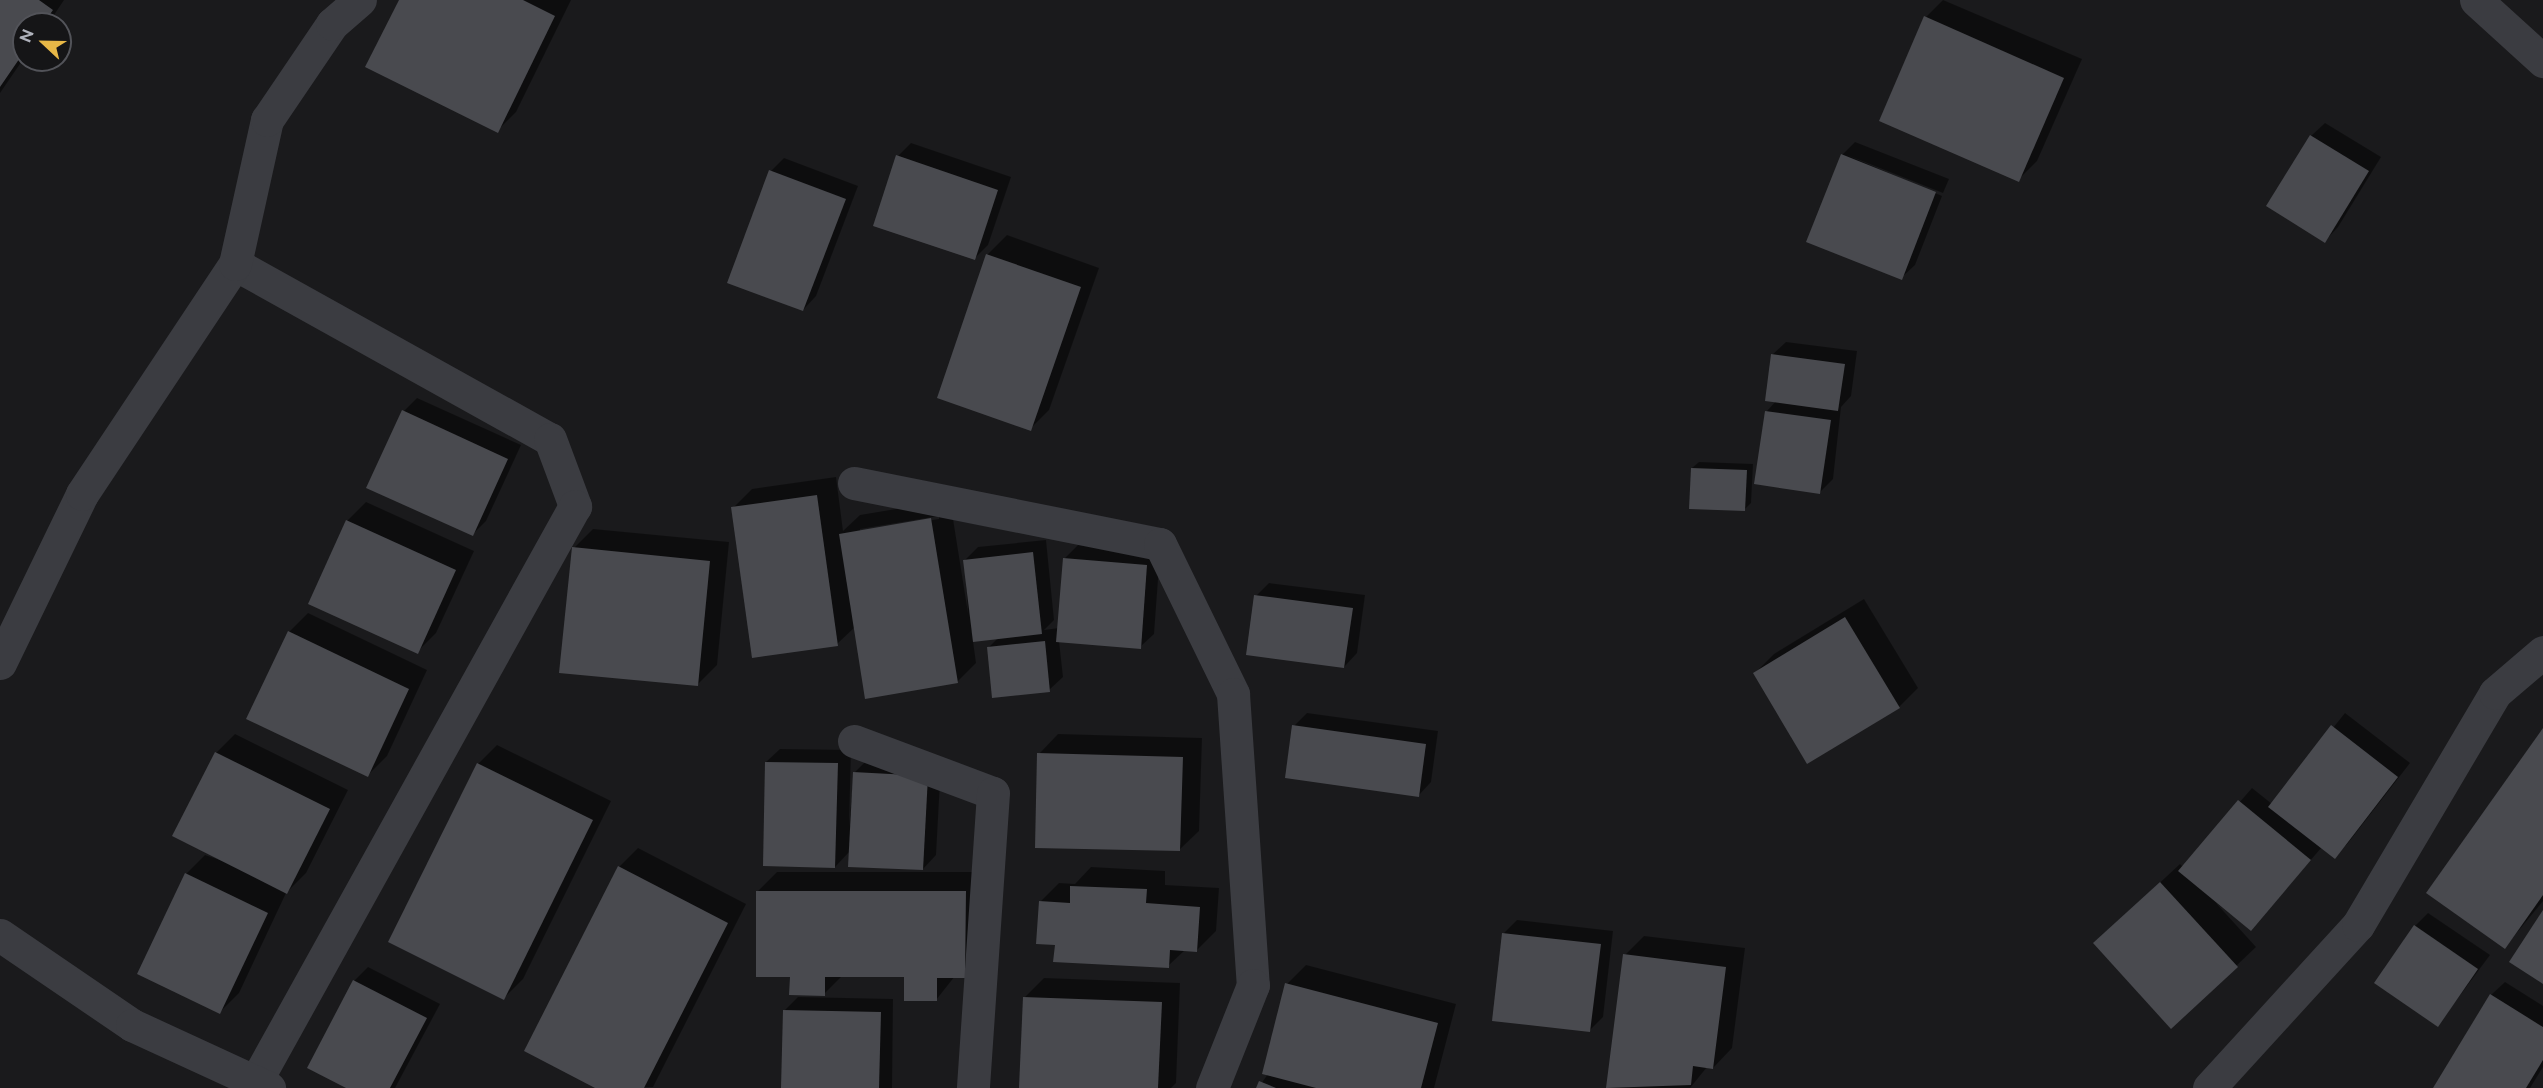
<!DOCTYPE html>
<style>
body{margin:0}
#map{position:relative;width:2543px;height:1088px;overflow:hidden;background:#1a1a1c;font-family:Raleway,sans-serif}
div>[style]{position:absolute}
.shadow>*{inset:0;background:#0007}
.building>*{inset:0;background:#494a4f}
.minor>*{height:33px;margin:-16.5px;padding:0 16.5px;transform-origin:16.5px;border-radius:16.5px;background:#3b3c41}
.tertiary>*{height:33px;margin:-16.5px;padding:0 16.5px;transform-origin:16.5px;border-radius:16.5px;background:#3b3c41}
span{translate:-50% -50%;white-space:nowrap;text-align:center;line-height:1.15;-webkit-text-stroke:4.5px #151517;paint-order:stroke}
.north{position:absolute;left:12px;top:12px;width:60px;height:60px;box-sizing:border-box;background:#151517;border:2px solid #525359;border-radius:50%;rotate:292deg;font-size:16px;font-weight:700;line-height:24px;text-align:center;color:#aeb1bb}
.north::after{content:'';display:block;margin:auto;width:21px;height:27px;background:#e8b847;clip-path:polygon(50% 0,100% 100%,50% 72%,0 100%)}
</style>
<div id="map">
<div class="shadow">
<i style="clip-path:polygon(0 0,64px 0,48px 24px,24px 24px,24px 58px,0 93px)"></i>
<i style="clip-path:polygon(401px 0,571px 0,516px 112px,497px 131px)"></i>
<i style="clip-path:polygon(1943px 0,2082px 59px,2037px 161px,2018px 180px,1926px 17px)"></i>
<i style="clip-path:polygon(2325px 123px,2381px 157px,2338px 227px,2325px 241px,2311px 136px)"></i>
<i style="clip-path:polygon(1855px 142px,1949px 179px,1943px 193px,1847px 155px,1942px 196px,1915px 265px,1901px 278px,1842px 155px)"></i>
<i style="clip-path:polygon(911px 143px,1011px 177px,988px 245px,975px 258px,898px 156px)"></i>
<i style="clip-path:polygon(784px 158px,858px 186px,816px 296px,803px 310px,771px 171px)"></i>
<i style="clip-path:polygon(1007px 235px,1099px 268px,1049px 410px,1030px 429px,939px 397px,988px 254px)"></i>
<i style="clip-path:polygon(1786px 342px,1857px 351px,1851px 396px,1841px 407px,1833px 479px,1820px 492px,1767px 411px,1776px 401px,1772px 355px)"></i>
<i style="clip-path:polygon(417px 398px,521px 445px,486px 521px,472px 535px,404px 411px)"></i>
<i style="clip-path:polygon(1699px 462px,1753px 464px,1751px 503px,1744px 510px,1692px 468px)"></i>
<i style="clip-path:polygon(evenodd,836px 477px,843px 531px,860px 515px,950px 500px,968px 613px,965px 560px,978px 547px,1046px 540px,1054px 620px,1044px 630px,1059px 628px,1065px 558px,1078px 545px,1160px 552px,1154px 634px,1140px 647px,1059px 641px,1063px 677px,1049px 690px,988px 648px,998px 638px,973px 641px,976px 663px,957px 682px,855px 627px,837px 644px,733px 508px,752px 489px,836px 477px,939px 516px,939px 519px,860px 532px,860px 529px,939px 516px)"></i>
<i style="clip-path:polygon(366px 502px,474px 551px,436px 633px,417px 652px,347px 521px)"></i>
<i style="clip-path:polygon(593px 529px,729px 542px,717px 665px,698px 684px,574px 548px)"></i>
<i style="clip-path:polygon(1269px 583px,1365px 595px,1357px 653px,1344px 667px,1256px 596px)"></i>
<i style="clip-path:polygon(1864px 599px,1918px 688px,1899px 707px,1755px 673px,1774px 654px)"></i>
<i style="clip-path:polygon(308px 613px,427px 670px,387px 756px,368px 775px,289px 632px)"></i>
<i style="clip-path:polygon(1307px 713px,1438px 731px,1431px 782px,1418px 796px,1294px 726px)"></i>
<i style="clip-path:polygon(2345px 713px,2410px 763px,2348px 843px,2335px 857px,2322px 847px,2251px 929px,2216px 903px,2256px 947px,2172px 1027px,2095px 943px,2180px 864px,2183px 867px,2252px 788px,2272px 804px)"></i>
<i style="clip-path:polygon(2543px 730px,2543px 901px,2505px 947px)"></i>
<i style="clip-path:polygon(235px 734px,348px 790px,306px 873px,286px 893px,239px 993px,220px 1012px,186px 874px,205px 855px,232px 864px,216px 753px)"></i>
<i style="clip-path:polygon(1058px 734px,1202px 738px,1199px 831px,1179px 850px,1039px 754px)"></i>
<i style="clip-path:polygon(497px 745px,611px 801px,523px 979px,504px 998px,478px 764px)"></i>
<i style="clip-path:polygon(780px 749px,851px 750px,849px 826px,854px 773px,868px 759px,941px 763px,936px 855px,923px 869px,850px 851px,835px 867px,766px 762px)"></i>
<i style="clip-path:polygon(638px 848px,746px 904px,653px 1087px,599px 1088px,619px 867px)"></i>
<i style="clip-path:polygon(1091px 867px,1165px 871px,1165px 885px,1219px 888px,1216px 931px,1197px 950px,1185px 950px,1168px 966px,1056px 943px,1040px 902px,1059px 883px,1075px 884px)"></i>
<i style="clip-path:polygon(777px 872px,985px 872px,984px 957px,955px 976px,936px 1000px,905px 976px,843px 975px,824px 994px,791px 976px,758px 891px)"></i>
<i style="clip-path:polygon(2428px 913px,2490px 955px,2438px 1025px,2415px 926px)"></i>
<i style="clip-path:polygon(1517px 920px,1613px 931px,1603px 1017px,1589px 1031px,1504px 933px)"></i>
<i style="clip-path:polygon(1644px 936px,1745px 948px,1732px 1048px,1713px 1068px,1707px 1067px,1690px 1088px,1607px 1088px,1625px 955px)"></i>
<i style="clip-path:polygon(1306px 965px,1456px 1004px,1434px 1088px,1258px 1088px,1268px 1074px,1287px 984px)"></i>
<i style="clip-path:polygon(368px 967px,440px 1004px,395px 1088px,349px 1088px,309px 1067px,354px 981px)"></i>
<i style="clip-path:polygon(1044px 978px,1180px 983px,1176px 1083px,1171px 1088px,1021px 1088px,1025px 997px)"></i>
<i style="clip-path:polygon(2505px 982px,2543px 1006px,2543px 1067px,2530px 1088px,2435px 1088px,2491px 995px)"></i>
<i style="clip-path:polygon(798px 997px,893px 999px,892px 1088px,783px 1088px,785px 1010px)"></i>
</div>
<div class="building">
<i style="clip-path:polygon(0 0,39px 0,53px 10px,43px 24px,24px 24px,24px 52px,0 87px)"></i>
<i style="clip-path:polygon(399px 0,523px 0,555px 16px,498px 133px,365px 67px)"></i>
<i style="clip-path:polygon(1924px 16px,2064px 78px,2019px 182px,1879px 121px)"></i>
<i style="clip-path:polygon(2310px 135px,2369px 171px,2325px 243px,2266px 206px)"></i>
<i style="clip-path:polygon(1841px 154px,1936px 192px,1902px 280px,1806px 242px)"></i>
<i style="clip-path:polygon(896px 155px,998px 190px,975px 260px,873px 226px)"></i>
<i style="clip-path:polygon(769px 170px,846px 199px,803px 311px,727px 283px)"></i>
<i style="clip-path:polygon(986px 254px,1081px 287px,1031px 431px,937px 398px)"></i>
<i style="clip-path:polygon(1771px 354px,1845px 364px,1838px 411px,1765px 401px)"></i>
<i style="clip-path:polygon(402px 410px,508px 459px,473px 536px,366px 488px)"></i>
<i style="clip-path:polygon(1765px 411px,1831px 420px,1820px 494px,1754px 484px)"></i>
<i style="clip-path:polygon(1691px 468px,1747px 470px,1745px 511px,1689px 509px)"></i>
<i style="clip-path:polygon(817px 495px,838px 646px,752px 658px,731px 507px)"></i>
<i style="clip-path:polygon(931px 518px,958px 683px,865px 699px,839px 534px)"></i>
<i style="clip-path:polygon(346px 520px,456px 570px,418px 654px,308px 604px)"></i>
<i style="clip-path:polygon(572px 547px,710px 561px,698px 686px,559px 673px)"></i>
<i style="clip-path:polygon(1033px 552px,1042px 634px,973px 642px,963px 560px)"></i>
<i style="clip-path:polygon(1063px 558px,1147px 565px,1141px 649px,1056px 642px)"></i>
<i style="clip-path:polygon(1254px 595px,1353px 608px,1344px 668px,1246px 655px)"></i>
<i style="clip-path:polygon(1845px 617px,1900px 708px,1807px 764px,1753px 673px)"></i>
<i style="clip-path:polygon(288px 631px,409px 689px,368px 777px,246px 719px)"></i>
<i style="clip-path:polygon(1045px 641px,1050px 692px,992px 698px,987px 647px)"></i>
<i style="clip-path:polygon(1292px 725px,1426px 744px,1419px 797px,1285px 778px)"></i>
<i style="clip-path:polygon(2331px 725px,2398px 777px,2335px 859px,2268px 807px)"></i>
<i style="clip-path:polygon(2543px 728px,2543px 895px,2505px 949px,2426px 893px)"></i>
<i style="clip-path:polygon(215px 752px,330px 809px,287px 894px,172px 836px)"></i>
<i style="clip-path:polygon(1037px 753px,1183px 757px,1180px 851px,1035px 848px)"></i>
<i style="clip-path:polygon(765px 762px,838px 763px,835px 868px,763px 866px)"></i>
<i style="clip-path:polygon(477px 763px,593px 820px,504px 1000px,388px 942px)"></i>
<i style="clip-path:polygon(853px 772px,928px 776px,923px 870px,848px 867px)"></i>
<i style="clip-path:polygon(2238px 800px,2311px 860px,2251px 931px,2178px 871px)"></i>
<i style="clip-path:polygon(618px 866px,728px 923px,644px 1088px,595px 1088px,524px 1051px)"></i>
<i style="clip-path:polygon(185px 873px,268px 913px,220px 1014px,137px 974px)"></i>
<i style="clip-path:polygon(2160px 882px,2238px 967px,2171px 1029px,2093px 943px)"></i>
<i style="clip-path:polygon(1070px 886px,1147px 889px,1146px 903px,1200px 907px,1197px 952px,1170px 950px,1169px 968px,1053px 962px,1055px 945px,1036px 944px,1039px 901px,1070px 903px)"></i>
<i style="clip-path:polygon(756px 891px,966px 891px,965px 978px,937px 978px,937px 1001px,904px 1001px,904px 977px,825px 977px,825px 996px,789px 995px,790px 977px,756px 977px)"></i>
<i style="clip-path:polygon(2543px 910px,2543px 984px,2509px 962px)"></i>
<i style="clip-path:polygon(2414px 925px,2478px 969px,2438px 1027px,2374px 983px)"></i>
<i style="clip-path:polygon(1502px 933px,1601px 944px,1590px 1032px,1492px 1021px)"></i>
<i style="clip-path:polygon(1623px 954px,1726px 967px,1713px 1069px,1693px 1066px,1691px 1085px,1606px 1088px)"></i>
<i style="clip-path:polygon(353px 980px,427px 1018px,390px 1088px,346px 1088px,307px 1068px)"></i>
<i style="clip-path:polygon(1285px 983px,1438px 1023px,1421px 1088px,1316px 1088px,1262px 1074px)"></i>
<i style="clip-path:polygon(2490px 994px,2543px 1027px,2543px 1060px,2526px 1088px,2433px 1088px)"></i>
<i style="clip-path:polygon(1023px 997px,1162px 1002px,1158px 1088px,1019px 1088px)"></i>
<i style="clip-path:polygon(783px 1010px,881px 1012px,879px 1088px,781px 1088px)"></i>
<i style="clip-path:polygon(1259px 1081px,1276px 1088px,1256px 1088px)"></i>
</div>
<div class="minor">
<i style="left:235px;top:264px;width:360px;rotate:29.1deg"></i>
<i style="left:550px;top:439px;width:72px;rotate:69.5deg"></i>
<i style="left:575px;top:506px;width:655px;rotate:119.03deg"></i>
<i style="left:854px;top:483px;width:312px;rotate:11.3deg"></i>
<i style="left:1160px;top:544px;width:167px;rotate:64deg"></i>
<i style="left:1233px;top:694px;width:292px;rotate:86.1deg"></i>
<i style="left:1253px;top:985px;width:111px;rotate:111.7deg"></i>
<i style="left:0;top:663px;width:188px;rotate:-64.1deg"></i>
<i style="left:82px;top:494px;width:276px;rotate:-56.4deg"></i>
<i style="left:235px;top:264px;width:148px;rotate:-77.5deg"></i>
<i style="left:267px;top:120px;width:116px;rotate:-55.9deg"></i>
<i style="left:332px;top:24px;width:37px;rotate:-41deg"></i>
<i style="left:854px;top:741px;width:148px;rotate:20.5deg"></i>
<i style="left:993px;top:793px;width:296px;rotate:93.9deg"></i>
<i style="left:0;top:935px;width:160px;rotate:34.3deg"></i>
<i style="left:132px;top:1025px;width:151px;rotate:24.7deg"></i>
</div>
<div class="tertiary">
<i style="left:2476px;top:0;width:91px;rotate:42.3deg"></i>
<i style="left:2209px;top:1088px;width:221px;rotate:-47.6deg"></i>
<i style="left:2358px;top:925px;width:269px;rotate:-59.4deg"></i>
<i style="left:2495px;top:693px;width:63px;rotate:-40.5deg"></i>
</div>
<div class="north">N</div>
</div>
